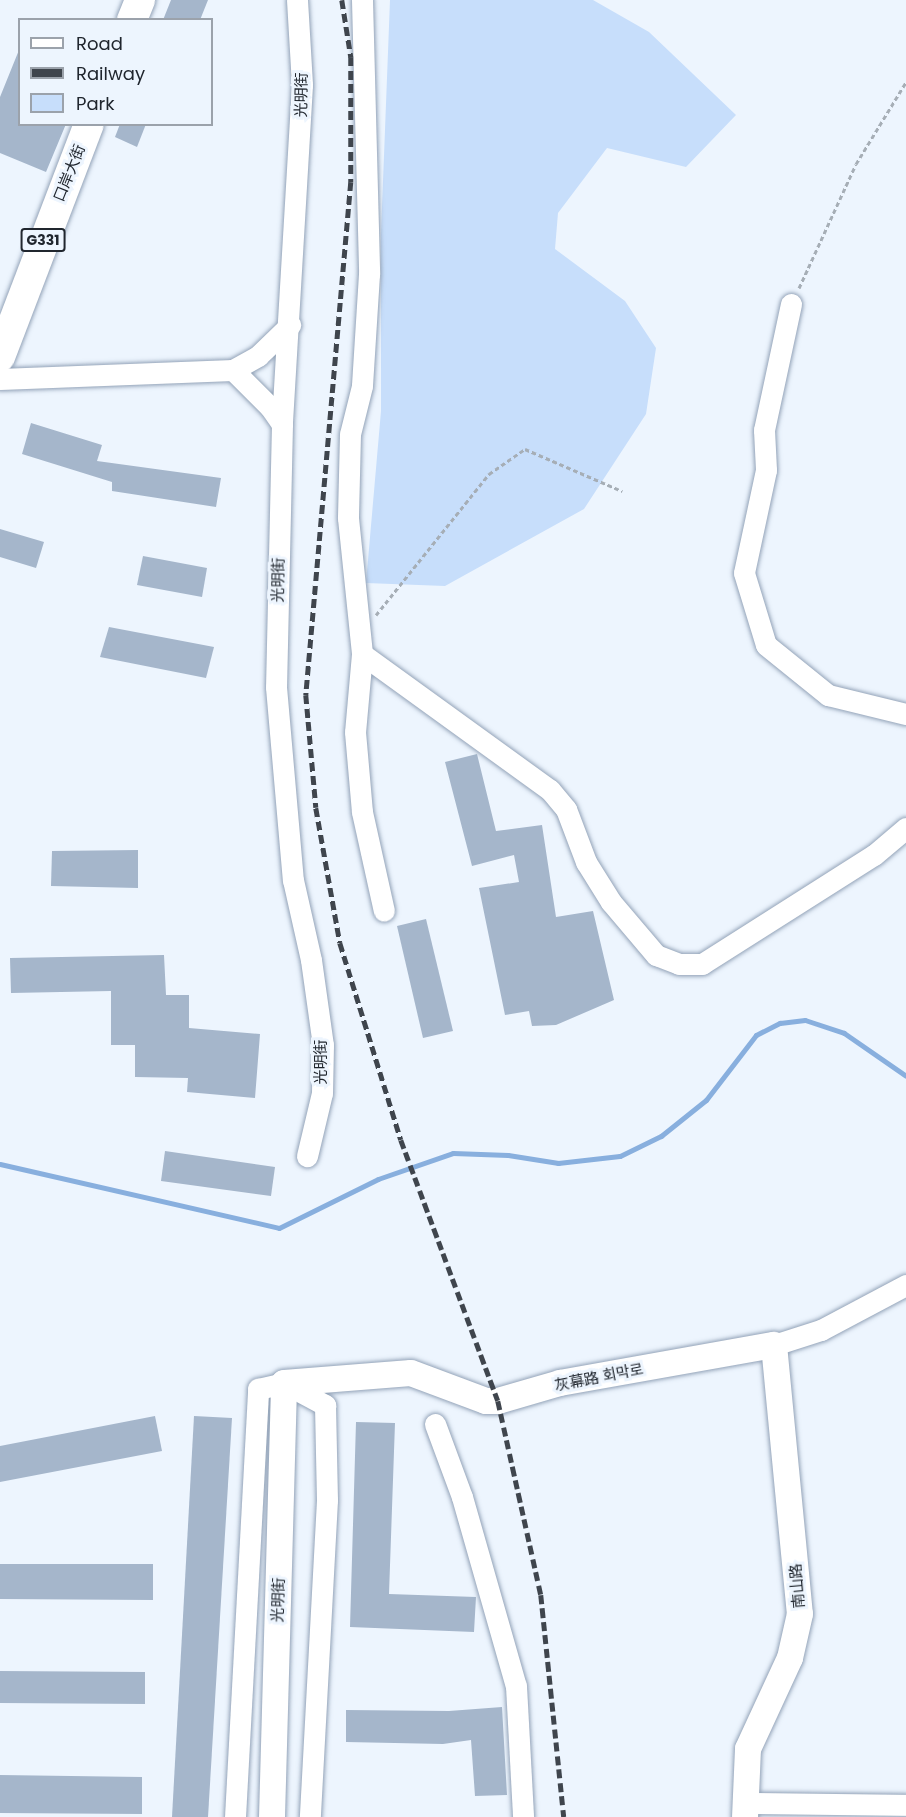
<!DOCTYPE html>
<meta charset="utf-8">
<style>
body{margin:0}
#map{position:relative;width:906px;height:1817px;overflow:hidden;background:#edf5fe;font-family:Poppins,"Noto Sans SC","Noto Sans KR",sans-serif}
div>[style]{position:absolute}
.green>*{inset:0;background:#c7defb}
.stream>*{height:5px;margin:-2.5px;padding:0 2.5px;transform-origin:2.5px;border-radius:2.5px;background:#88afde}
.building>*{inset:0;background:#a5b6cb}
.path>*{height:3px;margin-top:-1.5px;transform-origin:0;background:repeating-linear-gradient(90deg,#a6aeb6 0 4.5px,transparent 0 7.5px)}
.roads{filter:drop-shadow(0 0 2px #93a3b8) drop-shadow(0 0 2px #93a3b8)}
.minor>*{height:21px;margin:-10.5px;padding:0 10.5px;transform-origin:10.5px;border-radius:10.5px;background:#fff}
.major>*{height:26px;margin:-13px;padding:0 13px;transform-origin:13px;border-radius:13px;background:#fff}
.highway>*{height:30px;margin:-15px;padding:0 15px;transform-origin:15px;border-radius:15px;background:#fff}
.rail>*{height:4.5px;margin-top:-2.25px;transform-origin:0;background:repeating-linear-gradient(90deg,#3f454d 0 9px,transparent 0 13.5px)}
span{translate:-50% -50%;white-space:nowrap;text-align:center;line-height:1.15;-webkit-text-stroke:6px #edf5fe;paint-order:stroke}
.shield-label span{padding:2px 4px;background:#edf5fe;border:2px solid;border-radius:4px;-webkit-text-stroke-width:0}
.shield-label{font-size:14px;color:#20262e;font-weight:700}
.street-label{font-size:15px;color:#20262e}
.legend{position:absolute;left:18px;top:18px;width:195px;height:108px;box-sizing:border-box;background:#edf5fe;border:2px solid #9ba2ab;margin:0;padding:8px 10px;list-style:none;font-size:18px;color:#20262e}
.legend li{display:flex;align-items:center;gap:12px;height:30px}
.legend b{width:30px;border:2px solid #9ba2ab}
</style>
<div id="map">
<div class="green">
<i style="clip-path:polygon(390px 0,593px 0,649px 32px,736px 115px,686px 167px,607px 148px,558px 213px,555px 249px,625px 301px,656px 348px,646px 414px,584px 509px,445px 586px,366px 583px,381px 411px,381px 233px)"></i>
</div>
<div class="stream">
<i style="left:0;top:1164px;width:286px;rotate:12.9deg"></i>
<i style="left:279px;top:1228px;width:110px;rotate:-26.3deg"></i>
<i style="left:378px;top:1179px;width:79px;rotate:-19.1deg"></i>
<i style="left:453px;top:1153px;width:55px;rotate:2.1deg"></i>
<i style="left:508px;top:1155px;width:51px;rotate:9.1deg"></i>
<i style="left:558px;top:1163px;width:62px;rotate:-6.4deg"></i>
<i style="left:620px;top:1156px;width:46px;rotate:-26deg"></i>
<i style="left:661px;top:1136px;width:58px;rotate:-38.7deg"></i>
<i style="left:706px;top:1100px;width:82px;rotate:-52.4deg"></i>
<i style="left:756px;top:1035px;width:27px;rotate:-27deg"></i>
<i style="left:780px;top:1023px;width:25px;rotate:-7deg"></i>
<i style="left:805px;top:1020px;width:41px;rotate:18.4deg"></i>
<i style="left:844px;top:1033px;width:75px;rotate:34.7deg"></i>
</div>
<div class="building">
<i style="clip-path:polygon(171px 0,208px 0,200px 20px,163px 20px)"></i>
<i style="clip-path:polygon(19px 50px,20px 124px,66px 124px,46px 172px,0 153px,0 97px)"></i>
<i style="clip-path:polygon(120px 124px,146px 124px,137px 147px,115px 137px)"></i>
<i style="clip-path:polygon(31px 423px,102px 445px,97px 461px,221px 478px,216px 507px,112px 491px,112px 482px,22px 454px)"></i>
<i style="clip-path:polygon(0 529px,44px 542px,36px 568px,0 557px)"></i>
<i style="clip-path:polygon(143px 556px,207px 568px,202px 597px,137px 585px)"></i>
<i style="clip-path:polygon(109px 627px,214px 647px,206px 678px,100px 657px)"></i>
<i style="clip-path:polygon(477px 754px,496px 831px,542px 825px,556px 917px,593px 911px,614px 1000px,556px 1025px,532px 1026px,529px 1011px,505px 1015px,479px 888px,519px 882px,514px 855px,472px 866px,445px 762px)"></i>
<i style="clip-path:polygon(138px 850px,138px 888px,51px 886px,52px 851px)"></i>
<i style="clip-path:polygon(426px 919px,453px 1031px,423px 1038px,397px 926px)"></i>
<i style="clip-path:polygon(164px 955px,166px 995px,189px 995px,189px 1028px,260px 1034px,255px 1098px,187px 1092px,188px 1078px,135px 1077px,135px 1045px,111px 1045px,111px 991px,11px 993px,10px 958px)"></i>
<i style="clip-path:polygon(165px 1151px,275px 1167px,271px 1196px,161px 1181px)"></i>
<i style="clip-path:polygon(155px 1416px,162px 1451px,0 1482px,0 1446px)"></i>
<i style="clip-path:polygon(194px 1416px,232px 1418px,208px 1817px,172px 1817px)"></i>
<i style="clip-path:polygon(356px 1422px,395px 1423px,389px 1594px,476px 1597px,474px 1632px,350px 1627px)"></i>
<i style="clip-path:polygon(0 1564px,153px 1564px,153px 1600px,0 1599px)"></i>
<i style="clip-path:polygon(0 1671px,145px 1672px,145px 1704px,0 1703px)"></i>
<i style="clip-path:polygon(502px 1707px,507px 1795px,475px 1796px,471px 1740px,443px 1744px,346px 1742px,346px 1710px,449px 1711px)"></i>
<i style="clip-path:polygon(0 1775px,142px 1777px,142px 1814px,0 1813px)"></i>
</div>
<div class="path">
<i style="left:799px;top:288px;width:136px;rotate:-65.3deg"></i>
<i style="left:856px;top:164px;width:96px;rotate:-58.6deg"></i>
<i style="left:376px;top:615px;width:181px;rotate:-51.3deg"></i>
<i style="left:489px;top:474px;width:44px;rotate:-34.8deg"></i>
<i style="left:525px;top:449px;width:106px;rotate:23.4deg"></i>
</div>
<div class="roads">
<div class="minor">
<i style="left:297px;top:0;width:85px;rotate:86.6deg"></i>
<i style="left:302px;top:85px;width:340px;rotate:93.4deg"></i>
<i style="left:282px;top:424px;width:263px;rotate:91.3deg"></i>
<i style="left:276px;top:687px;width:194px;rotate:85deg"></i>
<i style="left:293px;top:880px;width:82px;rotate:77.3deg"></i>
<i style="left:311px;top:960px;width:86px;rotate:82deg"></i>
<i style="left:323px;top:1045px;width:48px;rotate:91.2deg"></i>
<i style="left:322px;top:1093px;width:65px;rotate:103.4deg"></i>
<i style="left:362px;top:0;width:274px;rotate:88.5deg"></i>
<i style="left:369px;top:274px;width:112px;rotate:93.6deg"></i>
<i style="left:362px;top:386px;width:49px;rotate:104deg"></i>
<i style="left:350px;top:434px;width:84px;rotate:91.4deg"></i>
<i style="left:348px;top:518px;width:137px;rotate:84.1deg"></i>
<i style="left:362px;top:654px;width:78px;rotate:95.1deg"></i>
<i style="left:355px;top:732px;width:80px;rotate:85deg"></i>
<i style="left:362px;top:812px;width:101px;rotate:77.5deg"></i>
<i style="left:791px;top:304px;width:129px;rotate:102.1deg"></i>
<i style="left:764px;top:430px;width:40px;rotate:87.1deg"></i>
<i style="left:766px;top:470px;width:105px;rotate:102.1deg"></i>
<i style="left:744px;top:573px;width:75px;rotate:73deg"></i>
<i style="left:766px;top:645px;width:80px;rotate:38.9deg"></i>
<i style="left:828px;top:695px;width:80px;rotate:13.7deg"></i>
<i style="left:233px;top:370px;width:52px;rotate:45deg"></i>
<i style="left:270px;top:407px;width:21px;rotate:55deg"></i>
<i style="left:0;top:379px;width:233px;rotate:-2.2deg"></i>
<i style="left:233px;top:370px;width:29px;rotate:-29deg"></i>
<i style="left:258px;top:356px;width:45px;rotate:-44.1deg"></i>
<i style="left:362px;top:654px;width:232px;rotate:35.9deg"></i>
<i style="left:550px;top:790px;width:25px;rotate:50deg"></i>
<i style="left:566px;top:809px;width:57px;rotate:69.3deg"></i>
<i style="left:586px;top:862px;width:47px;rotate:58deg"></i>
<i style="left:611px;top:902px;width:70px;rotate:49.7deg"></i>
<i style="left:656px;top:955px;width:25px;rotate:21deg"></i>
<i style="left:679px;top:964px;width:23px"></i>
<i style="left:702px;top:964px;width:204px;rotate:-32.4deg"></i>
<i style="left:874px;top:855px;width:42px;rotate:-40.2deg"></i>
<i style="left:774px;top:1345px;width:49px;rotate:-17.7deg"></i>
<i style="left:821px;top:1330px;width:96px;rotate:-27.9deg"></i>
<i style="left:435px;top:1424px;width:78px;rotate:69.7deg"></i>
<i style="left:462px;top:1497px;width:197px;rotate:74.1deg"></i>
<i style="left:516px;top:1686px;width:131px;rotate:86.9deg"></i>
<i style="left:745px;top:1803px;width:161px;rotate:0.7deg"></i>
<i style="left:235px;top:1817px;width:429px;rotate:-86.9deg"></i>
<i style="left:258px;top:1389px;width:27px;rotate:-13deg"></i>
<i style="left:284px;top:1383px;width:47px;rotate:28.2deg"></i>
<i style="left:325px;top:1405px;width:95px;rotate:88.8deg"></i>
<i style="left:327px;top:1500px;width:317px;rotate:93.1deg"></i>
</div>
<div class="major">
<i style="left:272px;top:1817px;width:434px;rotate:-88.4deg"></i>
<i style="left:284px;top:1383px;width:127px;rotate:-4.5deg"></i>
<i style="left:411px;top:1373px;width:80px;rotate:20.5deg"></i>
<i style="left:486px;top:1401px;width:12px"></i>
<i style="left:498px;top:1401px;width:65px;rotate:-16.2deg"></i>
<i style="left:560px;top:1383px;width:217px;rotate:-10.1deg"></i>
<i style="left:774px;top:1345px;width:270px;rotate:84.5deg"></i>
<i style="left:800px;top:1614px;width:45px;rotate:102.8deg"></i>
<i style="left:790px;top:1658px;width:100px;rotate:114.8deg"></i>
<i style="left:748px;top:1749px;width:68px;rotate:92.5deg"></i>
</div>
<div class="highway">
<i style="left:132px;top:20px;width:22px;rotate:-68deg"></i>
<i style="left:0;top:357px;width:249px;rotate:-69.1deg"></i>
</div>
</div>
<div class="rail">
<i style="left:342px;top:0;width:58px;rotate:81deg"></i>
<i style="left:351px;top:57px;width:125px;rotate:90deg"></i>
<i style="left:351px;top:182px;width:515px;rotate:95.01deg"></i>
<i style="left:306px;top:695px;width:113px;rotate:84.9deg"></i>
<i style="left:316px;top:808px;width:137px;rotate:79.9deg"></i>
<i style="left:340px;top:943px;width:206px;rotate:72.8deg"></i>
<i style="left:401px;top:1140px;width:278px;rotate:69.6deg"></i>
<i style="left:498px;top:1401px;width:199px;rotate:77.5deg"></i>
<i style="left:541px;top:1595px;width:223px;rotate:84.1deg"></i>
</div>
<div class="shield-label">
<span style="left:43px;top:240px">G331</span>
</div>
<div class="street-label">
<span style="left:301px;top:95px;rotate:-89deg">光明街</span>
<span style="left:69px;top:173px;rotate:-68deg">口岸大街</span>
<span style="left:278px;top:580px;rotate:-89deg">光明街</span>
<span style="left:321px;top:1062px;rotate:-90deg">光明街</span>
<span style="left:599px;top:1377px;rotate:-11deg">灰幕路 회막로</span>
<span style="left:797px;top:1586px;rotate:-95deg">南山路</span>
<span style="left:278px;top:1600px;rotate:-88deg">光明街</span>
</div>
<ul class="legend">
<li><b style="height:8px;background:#fff"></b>Road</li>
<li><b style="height:8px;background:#3f454d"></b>Railway</li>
<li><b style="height:16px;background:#c7defb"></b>Park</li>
</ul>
</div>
